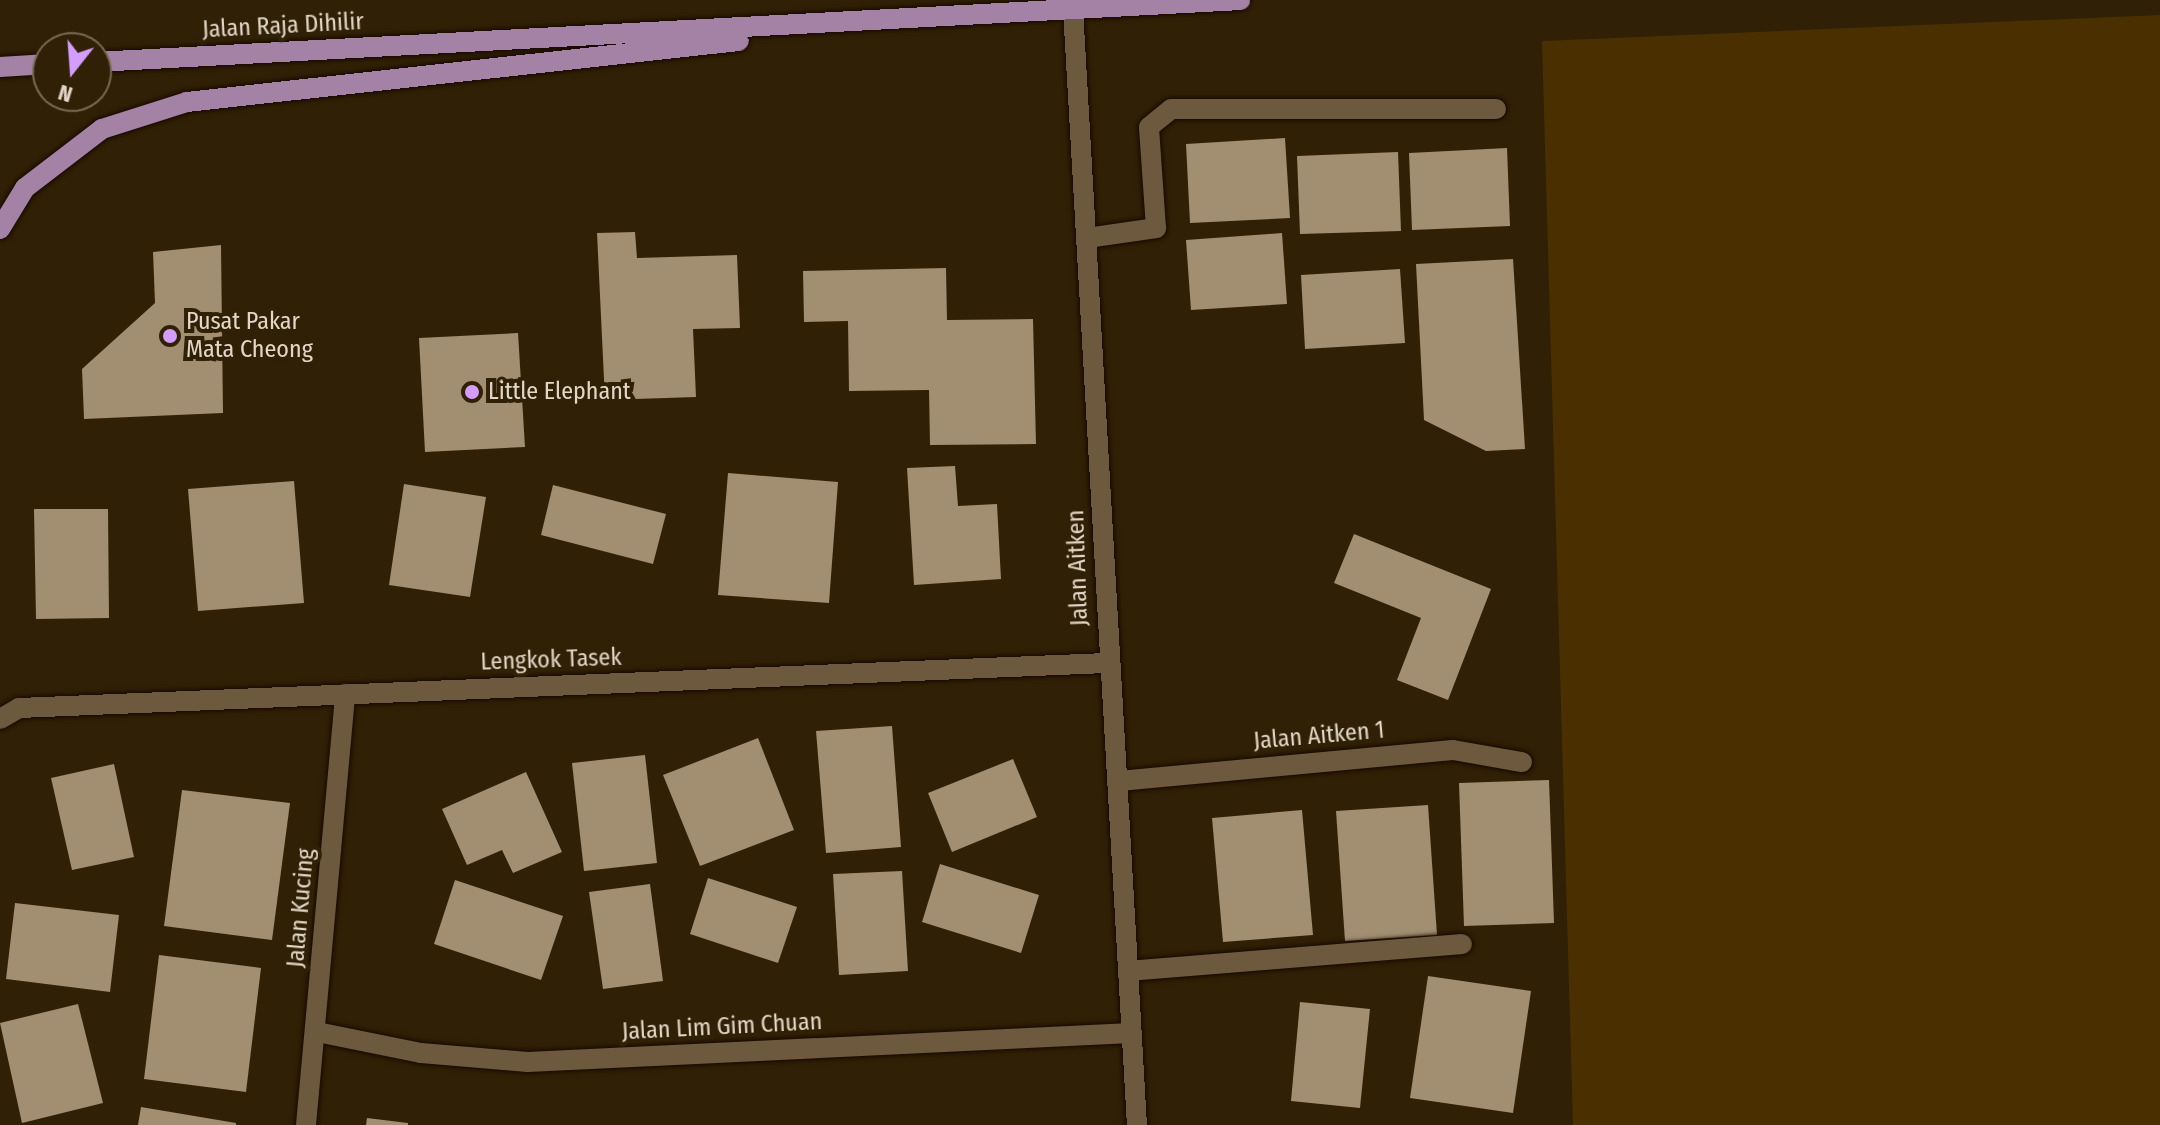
<!DOCTYPE html>
<style>
body{margin:0}
#map{position:relative;width:2160px;height:1125px;overflow:hidden;background:#302005;font-family:"Fira Sans Condensed",sans-serif}
div>[style]{position:absolute}
.green>*{inset:0;background:#4a2f00}
.building>*{inset:0;background:#a28e71}
.roads{filter:drop-shadow(0 0 2px #180900) drop-shadow(0 0 2px #180900)}
.minor>*{height:20px;margin:-10px;padding:0 10px;transform-origin:10px;border-radius:10px;background:#6c593e}
.major>*{height:20px;margin:-10px;padding:0 10px;transform-origin:10px;border-radius:10px;background:#a382a6}
.dots>*{width:22px;height:22px;translate:-50% -50%;box-sizing:border-box;border:4px solid #302005;border-radius:50%}
span{translate:-50% -50%;white-space:nowrap;text-align:center;line-height:1.15;-webkit-text-stroke:8px #302005;paint-order:stroke}
.street-label{font-size:24px;color:#e1d6c7}
.poi-label{font-size:24px;color:#e1d6c7}
.left{translate:0 -50%;text-align:left}
.north{position:absolute;left:32px;top:32px;width:80px;height:80px;box-sizing:border-box;background:#302005;border:2px solid #776953;border-radius:50%;rotate:197deg;font-size:22px;font-weight:700;line-height:32px;text-align:center;color:#e1d6c7}
.north::after{content:'';display:block;margin:auto;width:28px;height:36px;background:#d29dfd;clip-path:polygon(50% 0,100% 100%,50% 72%,0 100%)}
</style>
<div id="map">
<div class="green">
<i style="clip-path:polygon(2160px 15px,2160px 1125px,1573px 1125px,1542px 41px)"></i>
</div>
<div class="building">
<i style="clip-path:polygon(1285px 138px,1290px 218px,1190px 223px,1186px 144px)"></i>
<i style="clip-path:polygon(1507px 148px,1510px 226px,1412px 230px,1409px 153px)"></i>
<i style="clip-path:polygon(1398px 152px,1401px 231px,1300px 234px,1297px 156px)"></i>
<i style="clip-path:polygon(635px 232px,637px 258px,737px 255px,740px 328px,693px 329px,696px 397px,605px 400px,597px 233px)"></i>
<i style="clip-path:polygon(1282px 233px,1287px 304px,1191px 310px,1186px 240px)"></i>
<i style="clip-path:polygon(221px 245px,223px 413px,84px 419px,82px 369px,155px 303px,153px 252px)"></i>
<i style="clip-path:polygon(1513px 259px,1525px 449px,1486px 451px,1424px 420px,1416px 264px)"></i>
<i style="clip-path:polygon(946px 268px,947px 320px,1033px 319px,1036px 444px,930px 445px,929px 390px,849px 391px,848px 321px,804px 322px,803px 271px)"></i>
<i style="clip-path:polygon(1400px 269px,1405px 343px,1305px 349px,1301px 275px)"></i>
<i style="clip-path:polygon(518px 333px,525px 447px,425px 452px,419px 338px)"></i>
<i style="clip-path:polygon(955px 466px,958px 506px,997px 504px,1001px 579px,914px 585px,907px 468px)"></i>
<i style="clip-path:polygon(728px 473px,838px 482px,829px 603px,718px 595px)"></i>
<i style="clip-path:polygon(294px 481px,304px 603px,198px 611px,188px 489px)"></i>
<i style="clip-path:polygon(404px 484px,486px 497px,470px 597px,389px 585px)"></i>
<i style="clip-path:polygon(553px 485px,666px 514px,653px 564px,541px 535px)"></i>
<i style="clip-path:polygon(34px 509px,108px 509px,109px 618px,36px 619px)"></i>
<i style="clip-path:polygon(1354px 534px,1491px 589px,1448px 700px,1397px 680px,1421px 618px,1334px 583px)"></i>
<i style="clip-path:polygon(892px 726px,901px 847px,826px 853px,816px 731px)"></i>
<i style="clip-path:polygon(758px 738px,794px 830px,700px 866px,663px 775px)"></i>
<i style="clip-path:polygon(645px 755px,657px 863px,584px 871px,572px 763px)"></i>
<i style="clip-path:polygon(1013px 759px,1037px 817px,952px 852px,928px 793px)"></i>
<i style="clip-path:polygon(114px 764px,134px 857px,72px 870px,51px 778px)"></i>
<i style="clip-path:polygon(526px 772px,562px 852px,513px 873px,502px 850px,467px 865px,442px 809px)"></i>
<i style="clip-path:polygon(1549px 780px,1554px 923px,1464px 926px,1459px 783px)"></i>
<i style="clip-path:polygon(182px 790px,290px 803px,272px 940px,164px 926px)"></i>
<i style="clip-path:polygon(1428px 805px,1437px 935px,1345px 941px,1336px 811px)"></i>
<i style="clip-path:polygon(1302px 810px,1313px 935px,1223px 942px,1212px 818px)"></i>
<i style="clip-path:polygon(940px 864px,1039px 895px,1021px 953px,922px 922px)"></i>
<i style="clip-path:polygon(902px 871px,908px 971px,839px 975px,833px 874px)"></i>
<i style="clip-path:polygon(708px 878px,797px 907px,778px 963px,690px 934px)"></i>
<i style="clip-path:polygon(455px 880px,563px 916px,541px 980px,434px 944px)"></i>
<i style="clip-path:polygon(650px 884px,663px 981px,603px 989px,589px 892px)"></i>
<i style="clip-path:polygon(15px 903px,119px 915px,110px 992px,6px 979px)"></i>
<i style="clip-path:polygon(159px 955px,261px 968px,246px 1092px,144px 1079px)"></i>
<i style="clip-path:polygon(1428px 976px,1531px 991px,1513px 1113px,1410px 1098px)"></i>
<i style="clip-path:polygon(1300px 1002px,1370px 1009px,1360px 1108px,1291px 1101px)"></i>
<i style="clip-path:polygon(78px 1004px,103px 1103px,22px 1123px,0 1023px)"></i>
<i style="clip-path:polygon(141px 1107px,236px 1123px,236px 1125px,138px 1125px)"></i>
<i style="clip-path:polygon(367px 1118px,408px 1123px,408px 1125px,366px 1125px)"></i>
</div>
<div class="roads">
<div class="minor">
<i style="left:1073px;top:9px;width:1118px;rotate:86.72deg"></i>
<i style="left:1087px;top:238px;width:70px;rotate:-8.2deg"></i>
<i style="left:1156px;top:228px;width:101px;rotate:-94deg"></i>
<i style="left:1149px;top:127px;width:28px;rotate:-39deg"></i>
<i style="left:1171px;top:109px;width:325px"></i>
<i style="left:0;top:719px;width:22px;rotate:-30deg"></i>
<i style="left:19px;top:708px;width:1090px;rotate:-2.37deg"></i>
<i style="left:1119px;top:781px;width:335px;rotate:-5.3deg"></i>
<i style="left:1453px;top:750px;width:70px;rotate:9.9deg"></i>
<i style="left:1128px;top:971px;width:335px;rotate:-4.6deg"></i>
<i style="left:317px;top:1032px;width:106px;rotate:11.4deg"></i>
<i style="left:421px;top:1053px;width:107px;rotate:4.8deg"></i>
<i style="left:528px;top:1062px;width:604px;rotate:-2.75deg"></i>
<i style="left:306px;top:1125px;width:433px;rotate:-84.8deg"></i>
</div>
<div class="major">
<i style="left:96px;top:62px;width:1146px;rotate:-3.1deg"></i>
<i style="left:0;top:67px;width:48px;rotate:-3.6deg"></i>
<i style="left:0;top:229px;width:48px;rotate:-58.6deg"></i>
<i style="left:25px;top:188px;width:97px;rotate:-37.5deg"></i>
<i style="left:102px;top:129px;width:89px;rotate:-17.6deg"></i>
<i style="left:187px;top:102px;width:555px;rotate:-6.31deg"></i>
</div>
</div>
<div class="dots">
<i style="left:170px;top:336px;background:#d29dfd"></i>
<i style="left:472px;top:392px;background:#d29dfd"></i>
</div>
<div class="street-label">
<span style="left:283px;top:26px;rotate:-3deg">Jalan Raja Dihilir</span>
<span style="left:1078px;top:568px;rotate:-92deg">Jalan Aitken</span>
<span style="left:551px;top:660px;rotate:-2deg">Lengkok Tasek</span>
<span style="left:1319px;top:736px;rotate:-5deg">Jalan Aitken 1</span>
<span style="left:301px;top:908px;rotate:-85deg">Jalan Kucing</span>
<span style="left:722px;top:1027px;rotate:-3deg">Jalan Lim Gim Chuan</span>
</div>
<div class="poi-label">
<span class="left" style="left:186px;top:336px">Pusat Pakar<br>Mata Cheong</span>
<span class="left" style="left:488px;top:392px">Little Elephant</span>
</div>
<div class="north">N</div>
</div>
